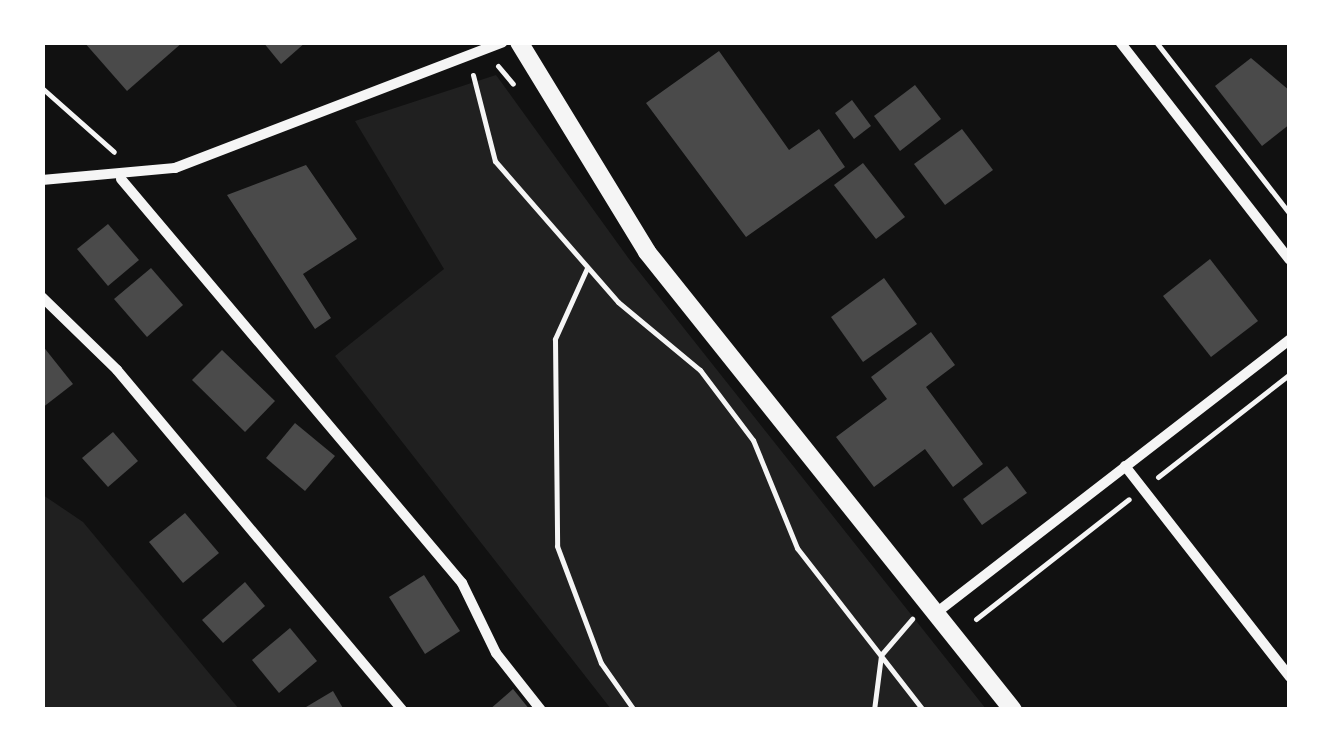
<!DOCTYPE html>
<style>
body{margin:0}
#map{position:relative;width:1332px;height:752px;overflow:hidden;background:#111;font-family:"PT Sans",sans-serif}
div>[style]{position:absolute}
.green>*{inset:0;background:#202020}
.building>*{inset:0;background:#4a4a4a}
.path>*{height:5px;margin:-2.5px;padding:0 2.5px;transform-origin:2.5px;border-radius:2.5px;background:#f5f5f5}
.minor>*{height:10px;margin:-5px;padding:0 5px;transform-origin:5px;border-radius:5px;background:#f5f5f5}
.tertiary>*{height:18px;margin:-9px;padding:0 9px;transform-origin:9px;border-radius:9px;background:#f5f5f5}
span{translate:-50% -50%;white-space:nowrap;text-align:center;line-height:1.15;-webkit-text-stroke:8px #fff;paint-order:stroke}
.frame{position:absolute;inset:0;border:45px solid #fff;pointer-events:none}
</style>
<div id="map">
<div class="green">
<i style="clip-path:polygon(496px 75px,629px 259px,986px 709px,611px 709px,335px 356px,444px 269px,355px 121px)"></i>
<i style="clip-path:polygon(43px 495px,83px 522px,239px 709px,43px 709px)"></i>
</div>
<div class="building">
<i style="clip-path:polygon(84px 42px,183px 42px,127px 91px)"></i>
<i style="clip-path:polygon(263px 42px,306px 42px,281px 64px)"></i>
<i style="clip-path:polygon(719px 51px,789px 150px,819px 129px,845px 167px,746px 237px,646px 103px)"></i>
<i style="clip-path:polygon(1251px 58px,1290px 91px,1290px 124px,1262px 146px,1215px 86px)"></i>
<i style="clip-path:polygon(915px 85px,941px 119px,900px 151px,874px 116px)"></i>
<i style="clip-path:polygon(852px 100px,871px 126px,854px 139px,835px 113px)"></i>
<i style="clip-path:polygon(962px 129px,993px 170px,945px 205px,914px 164px)"></i>
<i style="clip-path:polygon(863px 163px,905px 217px,876px 239px,834px 185px)"></i>
<i style="clip-path:polygon(306px 165px,357px 239px,303px 274px,331px 318px,315px 329px,227px 195px)"></i>
<i style="clip-path:polygon(108px 224px,139px 260px,108px 286px,77px 249px)"></i>
<i style="clip-path:polygon(1210px 259px,1258px 321px,1211px 357px,1163px 296px)"></i>
<i style="clip-path:polygon(151px 268px,183px 305px,147px 337px,114px 299px)"></i>
<i style="clip-path:polygon(884px 278px,917px 324px,863px 362px,831px 317px)"></i>
<i style="clip-path:polygon(931px 332px,955px 365px,926px 387px,983px 464px,953px 487px,925px 449px,874px 487px,836px 437px,887px 399px,871px 377px)"></i>
<i style="clip-path:polygon(42px 345px,73px 384px,42px 408px)"></i>
<i style="clip-path:polygon(222px 350px,275px 401px,245px 432px,192px 380px)"></i>
<i style="clip-path:polygon(295px 423px,335px 456px,305px 491px,266px 458px)"></i>
<i style="clip-path:polygon(113px 432px,138px 461px,108px 487px,82px 458px)"></i>
<i style="clip-path:polygon(1007px 466px,1027px 493px,982px 525px,963px 499px)"></i>
<i style="clip-path:polygon(185px 513px,219px 553px,183px 583px,149px 542px)"></i>
<i style="clip-path:polygon(424px 575px,460px 631px,425px 654px,389px 597px)"></i>
<i style="clip-path:polygon(245px 582px,265px 606px,223px 643px,202px 620px)"></i>
<i style="clip-path:polygon(290px 628px,317px 661px,279px 693px,252px 660px)"></i>
<i style="clip-path:polygon(513px 689px,530px 710px,489px 710px)"></i>
<i style="clip-path:polygon(333px 691px,344px 710px,301px 710px)"></i>
</div>
<div class="path">
<i style="left:1156px;top:42px;width:218px;rotate:52.1deg"></i>
<i style="left:498px;top:66px;width:23px;rotate:50deg"></i>
<i style="left:473px;top:75px;width:89px;rotate:75.7deg"></i>
<i style="left:495px;top:161px;width:187px;rotate:48.9deg"></i>
<i style="left:618px;top:302px;width:107px;rotate:39.7deg"></i>
<i style="left:700px;top:370px;width:88px;rotate:52.9deg"></i>
<i style="left:753px;top:440px;width:117px;rotate:67.8deg"></i>
<i style="left:797px;top:548px;width:205px;rotate:52.1deg"></i>
<i style="left:42px;top:88px;width:96px;rotate:41.6deg"></i>
<i style="left:587px;top:268px;width:78px;rotate:114.3deg"></i>
<i style="left:555px;top:339px;width:207px;rotate:89.4deg"></i>
<i style="left:557px;top:546px;width:125px;rotate:69.4deg"></i>
<i style="left:601px;top:663px;width:57px;rotate:54.9deg"></i>
<i style="left:1158px;top:477px;width:167px;rotate:-38deg"></i>
<i style="left:976px;top:619px;width:194px;rotate:-38.1deg"></i>
<i style="left:874px;top:710px;width:55px;rotate:-82.7deg"></i>
<i style="left:881px;top:655px;width:48px;rotate:-49.3deg"></i>
</div>
<div class="minor">
<i style="left:1120px;top:42px;width:276px;rotate:52.1deg"></i>
<i style="left:121px;top:179px;width:529px;rotate:49.83deg"></i>
<i style="left:462px;top:583px;width:78px;rotate:64.1deg"></i>
<i style="left:496px;top:653px;width:73px;rotate:51.7deg"></i>
<i style="left:42px;top:180px;width:134px;rotate:-5.2deg"></i>
<i style="left:175px;top:168px;width:351px;rotate:-21deg"></i>
<i style="left:42px;top:297px;width:105px;rotate:44.2deg"></i>
<i style="left:117px;top:370px;width:444px;rotate:50deg"></i>
<i style="left:1125px;top:466px;width:268px;rotate:52deg"></i>
<i style="left:936px;top:613px;width:448px;rotate:-37.7deg"></i>
</div>
<div class="tertiary">
<i style="left:519px;top:42px;width:246px;rotate:58.6deg"></i>
<i style="left:647px;top:252px;width:586px;rotate:51.37deg"></i>
</div>
<div class="frame"></div>
</div>
